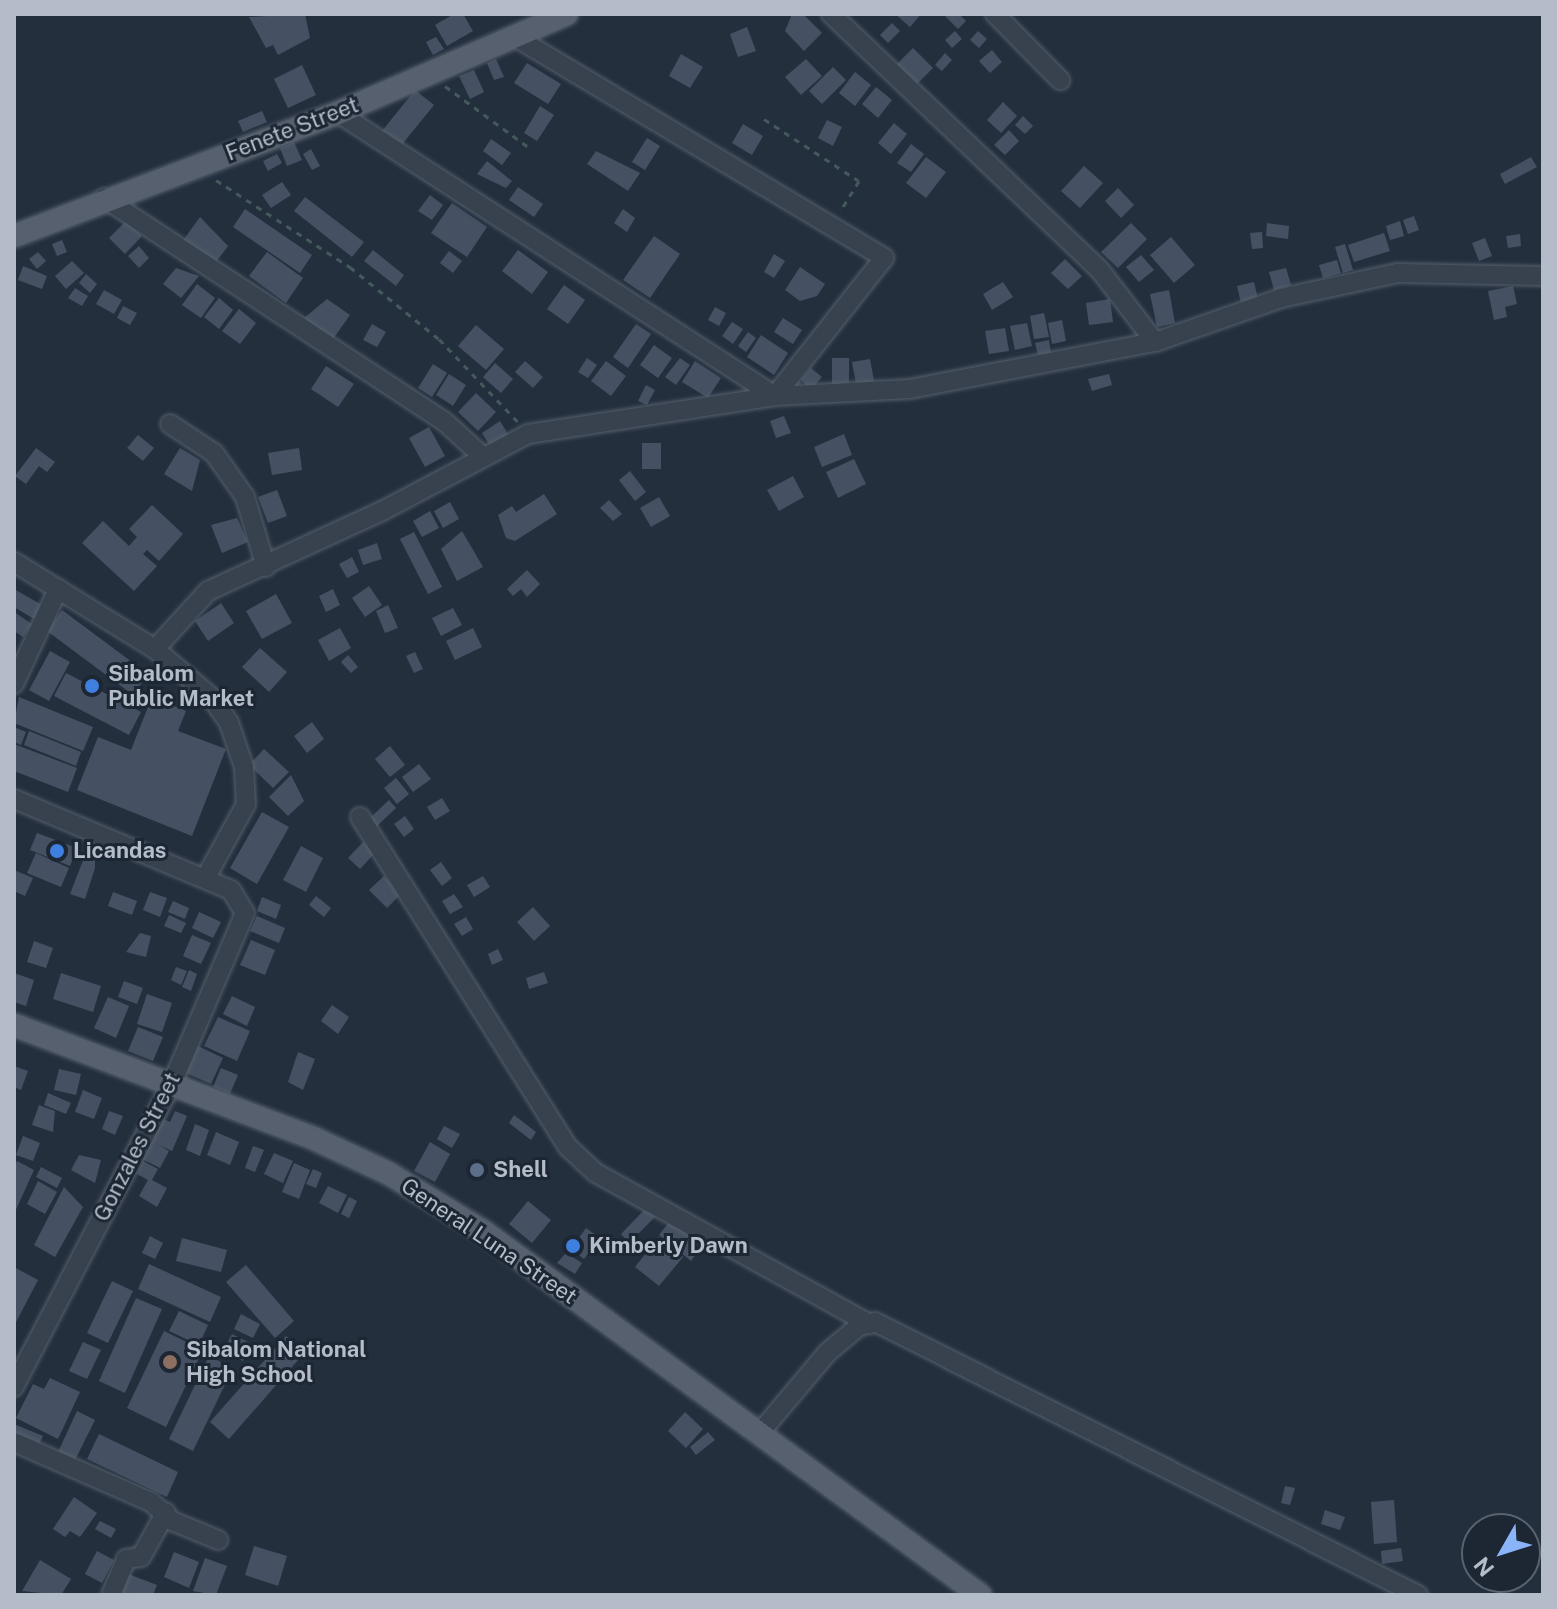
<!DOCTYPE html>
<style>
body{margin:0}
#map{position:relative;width:1557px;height:1609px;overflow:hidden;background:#242f3e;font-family:"Public Sans",sans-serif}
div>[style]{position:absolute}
.building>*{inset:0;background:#455162}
.path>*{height:3px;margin-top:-1.5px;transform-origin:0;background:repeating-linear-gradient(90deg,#44595c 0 6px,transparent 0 12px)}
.roads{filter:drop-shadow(0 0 2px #565f6c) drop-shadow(0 0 2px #565f6c)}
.minor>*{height:18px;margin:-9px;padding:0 9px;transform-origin:9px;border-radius:9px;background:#38414e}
.major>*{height:22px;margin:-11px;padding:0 11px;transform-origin:11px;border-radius:11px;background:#56606e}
.dots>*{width:22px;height:22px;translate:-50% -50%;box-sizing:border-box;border:4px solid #1d2633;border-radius:50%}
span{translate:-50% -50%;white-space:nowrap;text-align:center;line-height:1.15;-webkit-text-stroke:6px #1d2633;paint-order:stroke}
.street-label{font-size:22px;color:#b4bcc9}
.poi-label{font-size:22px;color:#b4bcc9;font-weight:700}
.left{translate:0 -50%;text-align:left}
.frame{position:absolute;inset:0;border:16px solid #b4bcc9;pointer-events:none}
.north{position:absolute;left:1461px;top:1513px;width:80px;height:80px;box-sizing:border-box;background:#1d2633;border:2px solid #59626f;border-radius:50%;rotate:231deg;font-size:22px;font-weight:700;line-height:32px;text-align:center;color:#b4bcc9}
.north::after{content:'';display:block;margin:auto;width:28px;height:36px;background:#8ab4f8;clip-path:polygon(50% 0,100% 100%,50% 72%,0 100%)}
</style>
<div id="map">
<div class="building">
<i style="clip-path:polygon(305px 14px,310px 38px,278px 55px,273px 45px,266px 48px,249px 17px)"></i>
<i style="clip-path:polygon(454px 14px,463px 14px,473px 31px,447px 46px,435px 25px)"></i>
<i style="clip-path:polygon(792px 14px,803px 14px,822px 33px,804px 51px,785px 31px)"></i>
<i style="clip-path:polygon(895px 14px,921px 14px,910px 27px)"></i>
<i style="clip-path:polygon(943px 14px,959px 14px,966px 21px,958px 29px)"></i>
<i style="clip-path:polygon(892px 23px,900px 31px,888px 43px,880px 35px)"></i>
<i style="clip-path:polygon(747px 27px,756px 51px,738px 57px,730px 34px)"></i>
<i style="clip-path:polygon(955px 31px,962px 39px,952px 48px,945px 40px)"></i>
<i style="clip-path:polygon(978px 31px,987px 39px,979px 48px,970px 40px)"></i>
<i style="clip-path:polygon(436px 37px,444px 49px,433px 55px,426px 42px)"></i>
<i style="clip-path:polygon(913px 48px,933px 68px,914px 87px,894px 67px)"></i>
<i style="clip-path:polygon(992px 50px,1002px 62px,990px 73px,979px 61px)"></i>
<i style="clip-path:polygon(945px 53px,952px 60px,942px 71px,935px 65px)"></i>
<i style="clip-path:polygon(681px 54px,703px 67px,690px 88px,669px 76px)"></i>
<i style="clip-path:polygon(496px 59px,504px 77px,494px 80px,487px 63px)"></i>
<i style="clip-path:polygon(806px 59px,822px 76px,801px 95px,785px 77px)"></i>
<i style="clip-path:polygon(527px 63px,561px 84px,548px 104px,514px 83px)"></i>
<i style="clip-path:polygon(302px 65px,316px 95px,288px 108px,274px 79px)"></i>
<i style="clip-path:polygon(833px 67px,846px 80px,822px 104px,809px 91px)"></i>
<i style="clip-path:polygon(474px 70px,484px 92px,470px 99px,459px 76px)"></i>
<i style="clip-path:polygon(855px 72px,871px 85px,855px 106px,839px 93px)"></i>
<i style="clip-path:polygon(876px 87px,892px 100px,878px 118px,862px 104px)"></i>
<i style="clip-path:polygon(415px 90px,434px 105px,400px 147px,382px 131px)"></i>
<i style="clip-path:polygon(1003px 102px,1017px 116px,1001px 133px,987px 120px)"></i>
<i style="clip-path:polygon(540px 106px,554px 115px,537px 141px,524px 133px)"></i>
<i style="clip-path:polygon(262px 111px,267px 122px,243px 132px,238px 121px)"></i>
<i style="clip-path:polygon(1023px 116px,1033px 126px,1025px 134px,1015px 125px)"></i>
<i style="clip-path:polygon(827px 120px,842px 127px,833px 146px,818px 138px)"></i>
<i style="clip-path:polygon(894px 123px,907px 134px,891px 154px,878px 143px)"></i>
<i style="clip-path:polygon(743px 124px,763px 136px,752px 155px,732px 143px)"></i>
<i style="clip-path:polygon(1009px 130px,1019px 141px,1005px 155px,994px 145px)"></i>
<i style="clip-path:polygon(647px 138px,660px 146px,645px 170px,632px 162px)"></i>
<i style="clip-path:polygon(491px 139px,511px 153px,502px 165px,483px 151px)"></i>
<i style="clip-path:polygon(294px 142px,302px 160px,287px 166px,280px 148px)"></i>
<i style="clip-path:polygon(911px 144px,924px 154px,911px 172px,897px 163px)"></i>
<i style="clip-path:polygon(311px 149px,320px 166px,312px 170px,303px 154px)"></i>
<i style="clip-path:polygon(596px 151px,640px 173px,628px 191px,587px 164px)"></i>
<i style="clip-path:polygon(277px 154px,282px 163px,268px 171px,263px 161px)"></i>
<i style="clip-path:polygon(926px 157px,946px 172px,926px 198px,906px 183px)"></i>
<i style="clip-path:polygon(1531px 157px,1537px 167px,1505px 184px,1500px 174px)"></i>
<i style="clip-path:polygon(487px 161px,512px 181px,506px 188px,477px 174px)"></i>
<i style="clip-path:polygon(1084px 166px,1103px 183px,1080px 208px,1061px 191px)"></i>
<i style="clip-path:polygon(282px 182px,291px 195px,271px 208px,262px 195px)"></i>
<i style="clip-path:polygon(518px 187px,543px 204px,534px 217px,509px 200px)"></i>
<i style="clip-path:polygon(1118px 188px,1134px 205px,1121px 218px,1105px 201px)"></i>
<i style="clip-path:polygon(430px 195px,443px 205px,432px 220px,418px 211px)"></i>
<i style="clip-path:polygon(305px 197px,364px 242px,352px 257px,294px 211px)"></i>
<i style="clip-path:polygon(452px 203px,487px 227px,467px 257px,431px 233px)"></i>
<i style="clip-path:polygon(245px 209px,312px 255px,300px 273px,233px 227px)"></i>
<i style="clip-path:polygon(623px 209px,635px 218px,627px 232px,614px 223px)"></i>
<i style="clip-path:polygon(1414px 216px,1419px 230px,1408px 234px,1403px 220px)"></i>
<i style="clip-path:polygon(200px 217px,228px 246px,214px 265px,179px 246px)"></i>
<i style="clip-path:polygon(126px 221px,142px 236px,125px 254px,109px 238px)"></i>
<i style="clip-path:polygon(1400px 221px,1404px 236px,1390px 240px,1386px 226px)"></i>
<i style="clip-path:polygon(1131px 223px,1147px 239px,1118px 268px,1101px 252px)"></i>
<i style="clip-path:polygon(1267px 223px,1289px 226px,1288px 239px,1266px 236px)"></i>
<i style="clip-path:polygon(1262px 232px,1263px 248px,1252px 249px,1250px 233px)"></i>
<i style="clip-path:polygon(1384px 233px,1390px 251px,1354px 262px,1348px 245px)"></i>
<i style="clip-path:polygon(1520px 234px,1521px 246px,1508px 248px,1506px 236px)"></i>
<i style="clip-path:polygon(654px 236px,680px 254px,650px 298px,623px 280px)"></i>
<i style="clip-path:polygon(1171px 237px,1195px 265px,1174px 283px,1150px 255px)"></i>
<i style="clip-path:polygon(1485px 238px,1492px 256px,1479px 261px,1472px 243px)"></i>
<i style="clip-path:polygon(62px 240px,67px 252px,57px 256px,52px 244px)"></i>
<i style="clip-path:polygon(1345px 244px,1353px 270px,1343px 273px,1335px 247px)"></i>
<i style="clip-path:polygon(139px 246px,149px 258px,139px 268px,128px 256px)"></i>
<i style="clip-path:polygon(373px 250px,404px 275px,396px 286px,364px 261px)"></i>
<i style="clip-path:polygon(518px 250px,548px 272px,532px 294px,502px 271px)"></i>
<i style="clip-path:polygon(449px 251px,462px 261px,453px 273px,440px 263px)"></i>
<i style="clip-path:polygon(38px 252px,46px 261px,37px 269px,29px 259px)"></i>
<i style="clip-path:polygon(267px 252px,303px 278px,286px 303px,249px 276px)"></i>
<i style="clip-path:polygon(774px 254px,785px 261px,774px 278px,764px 272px)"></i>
<i style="clip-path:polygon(1141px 255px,1154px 270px,1139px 282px,1126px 267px)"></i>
<i style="clip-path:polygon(1065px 259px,1082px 276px,1068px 289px,1051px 273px)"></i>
<i style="clip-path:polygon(1337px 260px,1341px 273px,1323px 278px,1319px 265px)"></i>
<i style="clip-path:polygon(72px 261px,84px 273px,66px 289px,55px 276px)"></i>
<i style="clip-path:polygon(23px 266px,47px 276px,42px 289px,18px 280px)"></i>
<i style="clip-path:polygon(800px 267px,825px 284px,817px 296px,800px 301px,785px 290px)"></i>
<i style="clip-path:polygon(176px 268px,199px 276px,181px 298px,163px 284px)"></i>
<i style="clip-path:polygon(1286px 268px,1291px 285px,1274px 290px,1269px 272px)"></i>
<i style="clip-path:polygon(86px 274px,97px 284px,90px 293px,79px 283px)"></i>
<i style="clip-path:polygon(1003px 282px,1013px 297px,992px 310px,983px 294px)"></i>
<i style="clip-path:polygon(1254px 282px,1258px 299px,1241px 303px,1237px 286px)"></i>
<i style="clip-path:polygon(197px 284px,215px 298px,201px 318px,182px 305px)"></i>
<i style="clip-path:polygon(564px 285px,585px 300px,568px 324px,547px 309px)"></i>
<i style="clip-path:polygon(1513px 286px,1517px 304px,1505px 307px,1507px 317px,1494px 320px,1488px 291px)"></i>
<i style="clip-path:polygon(75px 288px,88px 296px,82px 306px,68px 298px)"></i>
<i style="clip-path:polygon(104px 290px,122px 300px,114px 314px,96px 304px)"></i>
<i style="clip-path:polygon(1169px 290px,1175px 323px,1157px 327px,1150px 294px)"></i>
<i style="clip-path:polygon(219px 298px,233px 310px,219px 329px,204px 317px)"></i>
<i style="clip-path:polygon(327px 299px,350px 315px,333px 339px,304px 318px)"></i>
<i style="clip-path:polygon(1110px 299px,1113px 322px,1089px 325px,1086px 303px)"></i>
<i style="clip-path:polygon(123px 306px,137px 313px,130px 325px,117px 318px)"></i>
<i style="clip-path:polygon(715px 307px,726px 313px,719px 326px,708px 320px)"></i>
<i style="clip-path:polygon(239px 309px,256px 323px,240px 344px,222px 331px)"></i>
<i style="clip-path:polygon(1044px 313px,1049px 337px,1034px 339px,1030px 316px)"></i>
<i style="clip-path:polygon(783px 318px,802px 330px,793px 344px,774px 332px)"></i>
<i style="clip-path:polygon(1062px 320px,1066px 341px,1052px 344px,1048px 323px)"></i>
<i style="clip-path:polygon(732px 322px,743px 329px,733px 344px,722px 336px)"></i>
<i style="clip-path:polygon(1027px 323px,1032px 346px,1015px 350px,1010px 326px)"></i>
<i style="clip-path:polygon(372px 324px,386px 332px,377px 347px,363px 340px)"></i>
<i style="clip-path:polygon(636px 324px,651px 334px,628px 368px,613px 357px)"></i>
<i style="clip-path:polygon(476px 325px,504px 349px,486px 370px,458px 346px)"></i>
<i style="clip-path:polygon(1005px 328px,1009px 351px,989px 354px,985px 331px)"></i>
<i style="clip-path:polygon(748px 332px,756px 338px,746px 352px,738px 346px)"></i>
<i style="clip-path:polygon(761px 335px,788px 353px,774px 375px,747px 357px)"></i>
<i style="clip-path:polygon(1049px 340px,1051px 353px,1038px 355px,1035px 343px)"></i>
<i style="clip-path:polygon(654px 345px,672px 358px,658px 378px,640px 365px)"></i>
<i style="clip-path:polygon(587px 358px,597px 365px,588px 378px,578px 372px)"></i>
<i style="clip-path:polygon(680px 358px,690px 365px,676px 385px,665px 377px)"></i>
<i style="clip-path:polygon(832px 358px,849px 358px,849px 385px,832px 385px)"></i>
<i style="clip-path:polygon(870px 359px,874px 381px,856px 384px,852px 362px)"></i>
<i style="clip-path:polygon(525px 361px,543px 377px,533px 388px,515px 372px)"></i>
<i style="clip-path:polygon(606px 361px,626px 376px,611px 396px,591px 381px)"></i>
<i style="clip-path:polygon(695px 361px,721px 378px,708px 398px,682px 382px)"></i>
<i style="clip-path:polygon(495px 363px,513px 379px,501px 393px,483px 377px)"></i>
<i style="clip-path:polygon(433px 364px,447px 373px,432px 397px,418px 388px)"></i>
<i style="clip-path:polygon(326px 366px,354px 384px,338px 407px,311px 389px)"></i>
<i style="clip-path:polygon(811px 368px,822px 377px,811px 390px,801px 380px)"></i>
<i style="clip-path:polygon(449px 374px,466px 385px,453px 406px,436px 395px)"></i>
<i style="clip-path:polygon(1109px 374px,1112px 385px,1092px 391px,1088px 379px)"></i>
<i style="clip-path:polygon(646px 385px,655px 390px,647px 405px,638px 401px)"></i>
<i style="clip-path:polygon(476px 393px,496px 412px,478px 431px,458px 412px)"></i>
<i style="clip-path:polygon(784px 416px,791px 433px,776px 438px,770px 421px)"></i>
<i style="clip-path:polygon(500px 421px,508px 434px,490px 446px,482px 433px)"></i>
<i style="clip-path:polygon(429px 427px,445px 456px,425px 467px,409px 438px)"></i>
<i style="clip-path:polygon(844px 434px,852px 455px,822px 467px,814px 447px)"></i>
<i style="clip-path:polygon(138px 435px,154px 448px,143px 461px,127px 448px)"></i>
<i style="clip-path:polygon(642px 443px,661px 443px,661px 469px,642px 469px)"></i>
<i style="clip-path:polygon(36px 448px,55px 462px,47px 472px,39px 466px,26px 484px,15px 476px)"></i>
<i style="clip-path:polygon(180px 448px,200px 460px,192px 491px,164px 474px)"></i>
<i style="clip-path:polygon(299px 448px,302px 470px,272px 475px,268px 453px)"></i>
<i style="clip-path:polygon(854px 459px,866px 484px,838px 498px,826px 472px)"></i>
<i style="clip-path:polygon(630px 471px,646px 492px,635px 501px,619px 480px)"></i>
<i style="clip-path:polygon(793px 476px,804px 497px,779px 511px,767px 490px)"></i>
<i style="clip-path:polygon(277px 490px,287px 516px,268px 523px,258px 497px)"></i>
<i style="clip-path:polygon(544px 494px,557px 514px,515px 541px,506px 538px,498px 515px,512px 506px,516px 512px)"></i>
<i style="clip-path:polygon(659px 497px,670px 516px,651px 527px,640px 508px)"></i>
<i style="clip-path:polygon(609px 500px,622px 514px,613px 521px,600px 508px)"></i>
<i style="clip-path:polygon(450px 502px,459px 519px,443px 528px,434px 511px)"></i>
<i style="clip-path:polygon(152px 505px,183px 534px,159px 561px,147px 550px,143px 554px,157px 566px,134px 591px,82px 543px,103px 521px,129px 546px,137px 537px,129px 529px)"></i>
<i style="clip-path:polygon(430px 511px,439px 528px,422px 537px,413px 521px)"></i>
<i style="clip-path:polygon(237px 518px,248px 542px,222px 553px,211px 525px)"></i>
<i style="clip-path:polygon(462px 531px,483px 567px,457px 581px,441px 549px)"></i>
<i style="clip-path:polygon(414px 532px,442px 587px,428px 594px,400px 539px)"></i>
<i style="clip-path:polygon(377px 543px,382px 559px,363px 565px,358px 550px)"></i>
<i style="clip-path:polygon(352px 557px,359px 572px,347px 578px,339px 564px)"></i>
<i style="clip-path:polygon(527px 570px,540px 584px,527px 597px,521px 589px,513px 596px,507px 589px)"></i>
<i style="clip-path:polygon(369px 586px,382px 605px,365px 617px,352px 598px)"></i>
<i style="clip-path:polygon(14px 589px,42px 605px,34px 619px,14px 607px)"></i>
<i style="clip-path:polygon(333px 589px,340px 605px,326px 612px,319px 596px)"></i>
<i style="clip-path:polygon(276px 594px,292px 623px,262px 639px,246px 611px)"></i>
<i style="clip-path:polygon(221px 603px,234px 623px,208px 641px,195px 621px)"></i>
<i style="clip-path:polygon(388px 605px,398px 628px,385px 633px,376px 611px)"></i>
<i style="clip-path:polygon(453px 608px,462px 625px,441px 636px,432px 618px)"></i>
<i style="clip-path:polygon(62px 610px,148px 674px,133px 695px,47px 631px)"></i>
<i style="clip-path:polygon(14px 612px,32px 624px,23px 637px,14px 631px)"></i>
<i style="clip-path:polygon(340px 628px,351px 648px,329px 661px,318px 640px)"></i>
<i style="clip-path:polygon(473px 628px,482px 647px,455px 660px,446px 641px)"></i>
<i style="clip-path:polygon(260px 648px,287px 672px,269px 692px,242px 667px)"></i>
<i style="clip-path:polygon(50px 651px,70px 662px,49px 701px,29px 690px)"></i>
<i style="clip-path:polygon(415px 652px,423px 669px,414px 673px,406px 656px)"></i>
<i style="clip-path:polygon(348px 655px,358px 667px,351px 673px,341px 662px)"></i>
<i style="clip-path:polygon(66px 673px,141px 712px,129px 735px,54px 696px)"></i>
<i style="clip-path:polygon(19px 697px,93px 727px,83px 751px,14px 723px)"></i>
<i style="clip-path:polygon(152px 697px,186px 711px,178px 731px,226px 749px,192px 836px,77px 790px,98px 737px,131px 750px)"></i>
<i style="clip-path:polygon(312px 722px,324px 739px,307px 753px,294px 736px)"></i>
<i style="clip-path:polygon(14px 727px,26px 732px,21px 745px,14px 742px)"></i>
<i style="clip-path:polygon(29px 731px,81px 752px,76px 766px,24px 745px)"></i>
<i style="clip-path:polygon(14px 744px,77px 768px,68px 792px,14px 771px)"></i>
<i style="clip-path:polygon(390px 746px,405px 765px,390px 777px,375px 759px)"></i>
<i style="clip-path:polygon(264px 749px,289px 772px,273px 788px,249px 765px)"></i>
<i style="clip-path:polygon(419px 764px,431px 779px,413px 792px,402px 777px)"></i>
<i style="clip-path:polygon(291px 775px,304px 801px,288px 816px,269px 797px)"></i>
<i style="clip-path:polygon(396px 778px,409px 794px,397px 804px,384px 788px)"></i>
<i style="clip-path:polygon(442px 798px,450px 811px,435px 820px,427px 807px)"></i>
<i style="clip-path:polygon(389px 800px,396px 808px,377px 826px,370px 818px)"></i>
<i style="clip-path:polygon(262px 812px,289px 827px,257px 884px,230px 868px)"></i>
<i style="clip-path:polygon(405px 816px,414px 829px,404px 837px,394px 824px)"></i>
<i style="clip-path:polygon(37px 833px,77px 848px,70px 866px,30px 850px)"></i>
<i style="clip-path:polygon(363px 842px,375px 853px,360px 869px,348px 858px)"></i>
<i style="clip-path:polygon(301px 846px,323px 858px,306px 892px,283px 880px)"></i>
<i style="clip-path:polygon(87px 850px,95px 852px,95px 868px,85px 899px,70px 894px)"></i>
<i style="clip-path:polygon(36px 853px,69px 868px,61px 887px,27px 873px)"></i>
<i style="clip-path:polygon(441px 862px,452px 878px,442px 886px,430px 870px)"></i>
<i style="clip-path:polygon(14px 870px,33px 878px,25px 896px,14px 891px)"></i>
<i style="clip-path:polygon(384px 876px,401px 894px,387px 908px,369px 890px)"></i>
<i style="clip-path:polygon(483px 876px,490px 887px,474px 897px,467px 885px)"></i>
<i style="clip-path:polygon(113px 892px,137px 901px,132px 915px,108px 906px)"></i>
<i style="clip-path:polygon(150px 892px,167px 898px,160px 917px,143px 910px)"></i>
<i style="clip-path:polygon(454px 894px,463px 907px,450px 914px,442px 901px)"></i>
<i style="clip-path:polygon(316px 896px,331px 908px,324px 917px,309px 905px)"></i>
<i style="clip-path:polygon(262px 897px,281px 905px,276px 919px,257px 911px)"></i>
<i style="clip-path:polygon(173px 901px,189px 908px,185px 919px,168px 912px)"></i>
<i style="clip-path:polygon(533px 907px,550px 926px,534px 941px,517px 922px)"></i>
<i style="clip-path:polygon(199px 912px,221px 922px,213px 938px,192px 928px)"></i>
<i style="clip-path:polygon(169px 915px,186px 923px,181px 933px,164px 926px)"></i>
<i style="clip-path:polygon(257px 916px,285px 928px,279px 943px,250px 931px)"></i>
<i style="clip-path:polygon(466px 917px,473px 929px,462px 936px,454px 924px)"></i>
<i style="clip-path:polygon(140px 933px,151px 936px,146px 957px,126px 952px)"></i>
<i style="clip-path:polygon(192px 935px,211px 943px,201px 964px,183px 956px)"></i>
<i style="clip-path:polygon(251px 940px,275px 950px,265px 975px,240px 965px)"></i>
<i style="clip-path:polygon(34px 941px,53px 948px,46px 968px,27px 962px)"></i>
<i style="clip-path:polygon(498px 949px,503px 960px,492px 965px,488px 954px)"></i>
<i style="clip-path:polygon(176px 967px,187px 971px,181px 985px,171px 980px)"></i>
<i style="clip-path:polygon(189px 970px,197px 974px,191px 991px,182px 987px)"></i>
<i style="clip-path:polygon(544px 972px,548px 983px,529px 989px,526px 978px)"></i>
<i style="clip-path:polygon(14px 973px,34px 980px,26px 1006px,14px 1002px)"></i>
<i style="clip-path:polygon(61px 973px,101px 986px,93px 1012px,53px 999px)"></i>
<i style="clip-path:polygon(124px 981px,143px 988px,137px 1004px,118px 997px)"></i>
<i style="clip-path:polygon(147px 994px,172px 1003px,162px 1032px,137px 1024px)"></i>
<i style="clip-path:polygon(232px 996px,255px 1007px,247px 1026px,223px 1014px)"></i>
<i style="clip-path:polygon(108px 997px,129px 1006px,116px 1038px,94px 1028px)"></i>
<i style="clip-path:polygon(332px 1005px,349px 1017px,338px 1034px,321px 1021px)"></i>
<i style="clip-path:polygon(218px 1017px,250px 1031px,237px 1061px,204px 1046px)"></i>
<i style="clip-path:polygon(138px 1027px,163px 1037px,153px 1061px,128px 1051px)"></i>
<i style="clip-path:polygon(198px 1046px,223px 1058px,211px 1084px,186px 1073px)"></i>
<i style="clip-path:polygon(298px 1052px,315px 1059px,303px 1090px,288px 1082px)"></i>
<i style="clip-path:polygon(14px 1066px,28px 1071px,21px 1090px,14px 1087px)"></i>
<i style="clip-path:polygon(221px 1068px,238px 1075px,230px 1094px,213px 1087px)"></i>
<i style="clip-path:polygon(59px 1069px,81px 1074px,76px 1095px,54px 1090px)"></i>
<i style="clip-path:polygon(83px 1090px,102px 1098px,94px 1119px,75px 1112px)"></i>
<i style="clip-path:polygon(48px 1093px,71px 1103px,66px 1114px,44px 1105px)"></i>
<i style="clip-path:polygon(39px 1105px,55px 1111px,53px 1132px,32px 1125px)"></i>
<i style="clip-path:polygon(109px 1111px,123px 1116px,115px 1135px,102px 1129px)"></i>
<i style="clip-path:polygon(175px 1111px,187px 1116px,172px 1151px,159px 1145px,169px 1151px,160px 1168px,142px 1159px,161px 1118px,170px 1122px)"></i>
<i style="clip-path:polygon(514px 1115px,536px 1132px,531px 1140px,509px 1123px)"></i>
<i style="clip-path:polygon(195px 1124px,209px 1130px,200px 1156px,186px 1150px)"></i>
<i style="clip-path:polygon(444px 1126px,460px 1134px,452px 1148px,437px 1139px)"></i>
<i style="clip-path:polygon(216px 1132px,239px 1142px,230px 1165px,207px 1155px)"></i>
<i style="clip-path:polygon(23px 1136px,40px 1143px,33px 1161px,16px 1155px)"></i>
<i style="clip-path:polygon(430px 1142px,450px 1154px,435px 1182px,414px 1171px)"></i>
<i style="clip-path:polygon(253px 1146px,264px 1150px,255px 1172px,245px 1168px)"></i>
<i style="clip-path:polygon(274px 1153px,293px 1161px,283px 1183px,264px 1174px)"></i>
<i style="clip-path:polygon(79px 1155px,101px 1160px,95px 1183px,71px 1170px)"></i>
<i style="clip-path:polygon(17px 1161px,34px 1170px,14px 1214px,14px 1167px)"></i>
<i style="clip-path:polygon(143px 1161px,158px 1169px,152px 1180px,167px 1188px,157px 1207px,139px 1196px,148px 1180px,137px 1174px)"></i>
<i style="clip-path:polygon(294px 1163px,310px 1170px,299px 1199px,282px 1192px)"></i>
<i style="clip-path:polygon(41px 1167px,62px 1178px,57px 1188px,36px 1177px)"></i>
<i style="clip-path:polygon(313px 1169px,322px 1173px,316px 1188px,306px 1184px)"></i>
<i style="clip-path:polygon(38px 1181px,57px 1192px,45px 1214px,27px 1204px)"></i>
<i style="clip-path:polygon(328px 1186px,347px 1195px,338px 1213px,319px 1203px)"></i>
<i style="clip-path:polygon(64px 1187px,83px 1207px,55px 1257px,34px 1245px)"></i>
<i style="clip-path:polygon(349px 1197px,357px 1201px,349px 1218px,341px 1214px)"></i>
<i style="clip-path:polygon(528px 1201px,551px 1220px,532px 1243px,509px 1224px)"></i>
<i style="clip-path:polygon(647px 1207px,656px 1216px,629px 1243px,621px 1234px)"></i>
<i style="clip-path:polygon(670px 1221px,702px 1246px,691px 1261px,659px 1235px)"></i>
<i style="clip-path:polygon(586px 1228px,600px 1238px,584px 1259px,571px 1249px)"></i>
<i style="clip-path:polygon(150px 1236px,163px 1243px,155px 1259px,142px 1253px)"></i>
<i style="clip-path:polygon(659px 1237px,683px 1257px,659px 1286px,635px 1267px)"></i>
<i style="clip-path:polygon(182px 1238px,227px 1250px,221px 1272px,176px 1261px)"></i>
<i style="clip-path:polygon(566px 1253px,582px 1263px,575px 1274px,557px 1263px)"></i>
<i style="clip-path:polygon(149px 1264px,221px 1297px,210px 1322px,138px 1289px)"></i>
<i style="clip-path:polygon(246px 1265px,294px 1321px,275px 1338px,226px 1282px)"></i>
<i style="clip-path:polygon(14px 1267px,38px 1280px,14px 1326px)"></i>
<i style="clip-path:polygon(112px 1281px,133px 1291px,108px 1343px,87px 1333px)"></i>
<i style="clip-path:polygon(136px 1298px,162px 1309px,125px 1393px,99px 1381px)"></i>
<i style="clip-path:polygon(179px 1311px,208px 1325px,199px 1345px,169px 1331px)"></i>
<i style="clip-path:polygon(241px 1314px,260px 1324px,253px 1338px,234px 1329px)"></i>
<i style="clip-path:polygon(164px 1331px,203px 1350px,166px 1427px,127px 1408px)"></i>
<i style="clip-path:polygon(232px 1334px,252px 1344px,243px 1361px,223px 1351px)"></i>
<i style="clip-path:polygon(286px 1336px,305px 1352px,229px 1439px,210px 1422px)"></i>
<i style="clip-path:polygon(83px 1342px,101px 1350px,87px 1379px,69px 1371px)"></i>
<i style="clip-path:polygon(209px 1356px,233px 1368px,193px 1451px,169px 1439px)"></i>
<i style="clip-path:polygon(50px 1378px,80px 1392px,58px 1439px,16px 1418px,33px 1384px,44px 1389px)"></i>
<i style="clip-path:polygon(77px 1411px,95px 1420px,75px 1460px,58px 1452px)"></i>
<i style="clip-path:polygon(685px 1412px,703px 1429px,686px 1448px,668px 1431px)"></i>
<i style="clip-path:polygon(14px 1424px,43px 1436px,37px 1449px,14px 1438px)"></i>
<i style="clip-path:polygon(708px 1432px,715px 1440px,696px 1455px,690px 1447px)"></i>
<i style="clip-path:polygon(99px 1434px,178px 1472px,167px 1497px,87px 1459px)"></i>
<i style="clip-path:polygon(1285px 1486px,1295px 1488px,1290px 1505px,1281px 1503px)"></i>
<i style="clip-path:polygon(74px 1497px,97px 1513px,80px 1537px,70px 1531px,65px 1537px,53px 1529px)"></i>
<i style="clip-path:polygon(1394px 1500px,1397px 1542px,1374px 1544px,1371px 1502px)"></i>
<i style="clip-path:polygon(1325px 1510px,1345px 1517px,1340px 1530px,1321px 1524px)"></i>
<i style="clip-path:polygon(100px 1521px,116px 1529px,111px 1538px,95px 1529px)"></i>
<i style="clip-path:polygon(254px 1546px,287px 1556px,278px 1586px,245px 1575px)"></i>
<i style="clip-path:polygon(1401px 1548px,1403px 1561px,1382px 1564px,1381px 1551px)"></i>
<i style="clip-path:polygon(97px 1551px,114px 1560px,102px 1583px,85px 1574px)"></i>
<i style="clip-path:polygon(174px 1552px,199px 1562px,189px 1588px,164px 1577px)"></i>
<i style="clip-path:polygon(205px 1558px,227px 1566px,216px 1595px,193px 1591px)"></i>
<i style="clip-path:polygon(40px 1560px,71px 1579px,61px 1595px,22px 1591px)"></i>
<i style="clip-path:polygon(123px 1572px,157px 1585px,153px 1595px,120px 1595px)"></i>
</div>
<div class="path">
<i style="left:445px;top:86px;width:107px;rotate:36.2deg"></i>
<i style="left:764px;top:119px;width:113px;rotate:33.1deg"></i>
<i style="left:859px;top:181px;width:36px;rotate:122deg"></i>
<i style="left:216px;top:180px;width:160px;rotate:33deg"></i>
<i style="left:350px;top:267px;width:114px;rotate:39deg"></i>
<i style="left:439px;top:339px;width:115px;rotate:46.4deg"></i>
</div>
<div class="roads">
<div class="minor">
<i style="left:831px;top:14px;width:370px;rotate:43.6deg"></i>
<i style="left:1099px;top:269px;width:92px;rotate:52.5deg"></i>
<i style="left:995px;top:14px;width:93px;rotate:45.4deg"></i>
<i style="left:517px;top:38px;width:428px;rotate:30.9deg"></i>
<i style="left:884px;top:258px;width:176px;rotate:128.3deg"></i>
<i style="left:338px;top:113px;width:521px;rotate:32.93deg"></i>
<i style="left:104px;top:198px;width:409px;rotate:33.3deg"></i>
<i style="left:446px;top:423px;width:47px;rotate:42.4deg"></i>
<i style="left:170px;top:424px;width:53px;rotate:33.4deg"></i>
<i style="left:214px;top:453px;width:54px;rotate:54.8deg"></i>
<i style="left:245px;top:497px;width:73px;rotate:73.3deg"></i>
<i style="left:14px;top:562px;width:166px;rotate:31.7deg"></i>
<i style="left:155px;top:649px;width:74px;rotate:40.6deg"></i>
<i style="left:211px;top:697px;width:32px;rotate:55deg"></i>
<i style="left:229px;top:723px;width:46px;rotate:71.2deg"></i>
<i style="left:244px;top:767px;width:37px;rotate:87deg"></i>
<i style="left:246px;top:804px;width:85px;rotate:118.7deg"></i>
<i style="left:155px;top:649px;width:79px;rotate:-47.6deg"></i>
<i style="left:208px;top:591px;width:192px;rotate:-24.7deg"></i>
<i style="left:382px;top:511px;width:165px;rotate:-27.8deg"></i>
<i style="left:528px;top:434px;width:250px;rotate:-8.7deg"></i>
<i style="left:775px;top:396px;width:135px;rotate:-3deg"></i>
<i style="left:910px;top:389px;width:249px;rotate:-10.9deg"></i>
<i style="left:1155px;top:342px;width:133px;rotate:-19.2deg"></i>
<i style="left:1281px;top:298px;width:120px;rotate:-12.1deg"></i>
<i style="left:1398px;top:273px;width:145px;rotate:1.2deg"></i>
<i style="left:14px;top:684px;width:105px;rotate:-65.1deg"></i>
<i style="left:14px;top:799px;width:235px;rotate:22.8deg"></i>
<i style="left:231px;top:890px;width:27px;rotate:59deg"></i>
<i style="left:245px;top:913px;width:185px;rotate:113.2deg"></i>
<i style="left:172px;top:1083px;width:343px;rotate:117.5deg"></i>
<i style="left:360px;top:817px;width:390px;rotate:57.8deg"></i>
<i style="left:568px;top:1147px;width:38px;rotate:43deg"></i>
<i style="left:596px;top:1173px;width:313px;rotate:28.9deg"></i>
<i style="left:758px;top:1435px;width:109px;rotate:-49.9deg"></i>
<i style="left:828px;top:1352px;width:40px;rotate:-40deg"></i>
<i style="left:859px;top:1326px;width:16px;rotate:-14deg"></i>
<i style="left:875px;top:1322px;width:608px;rotate:26.69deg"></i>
<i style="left:14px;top:1442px;width:150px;rotate:23.7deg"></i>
<i style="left:151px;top:1502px;width:28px;rotate:42deg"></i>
<i style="left:172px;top:1521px;width:50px;rotate:22.4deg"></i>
<i style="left:111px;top:1595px;width:39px;rotate:-67deg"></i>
<i style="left:126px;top:1559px;width:15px;rotate:-8deg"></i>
<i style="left:141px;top:1557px;width:51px;rotate:-60.9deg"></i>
</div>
<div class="major">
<i style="left:14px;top:236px;width:347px;rotate:-20.8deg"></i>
<i style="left:338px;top:113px;width:249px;rotate:-23.4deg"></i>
<i style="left:14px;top:1025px;width:322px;rotate:20.7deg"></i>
<i style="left:315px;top:1139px;width:81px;rotate:25deg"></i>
<i style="left:388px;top:1173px;width:113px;rotate:31.6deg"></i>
<i style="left:484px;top:1232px;width:615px;rotate:36.2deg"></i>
</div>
</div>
<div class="dots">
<i style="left:92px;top:686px;background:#3f7fe0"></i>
<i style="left:57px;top:851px;background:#3f7fe0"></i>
<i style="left:477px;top:1170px;background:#5c6f8a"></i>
<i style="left:573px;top:1246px;background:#3f7fe0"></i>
<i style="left:170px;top:1362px;background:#8d6e63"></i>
</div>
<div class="street-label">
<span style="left:292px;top:129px;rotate:-21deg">Fenete Street</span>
<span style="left:137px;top:1147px;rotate:-63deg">Gonzales Street</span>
<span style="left:489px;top:1241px;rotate:34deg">General Luna Street</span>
</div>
<div class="poi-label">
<span class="left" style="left:108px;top:686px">Sibalom<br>Public Market</span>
<span class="left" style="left:73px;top:851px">Licandas</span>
<span class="left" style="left:493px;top:1170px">Shell</span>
<span class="left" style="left:589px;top:1246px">Kimberly Dawn</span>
<span class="left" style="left:186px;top:1362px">Sibalom National<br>High School</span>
</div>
<div class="frame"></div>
<div class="north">N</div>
</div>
